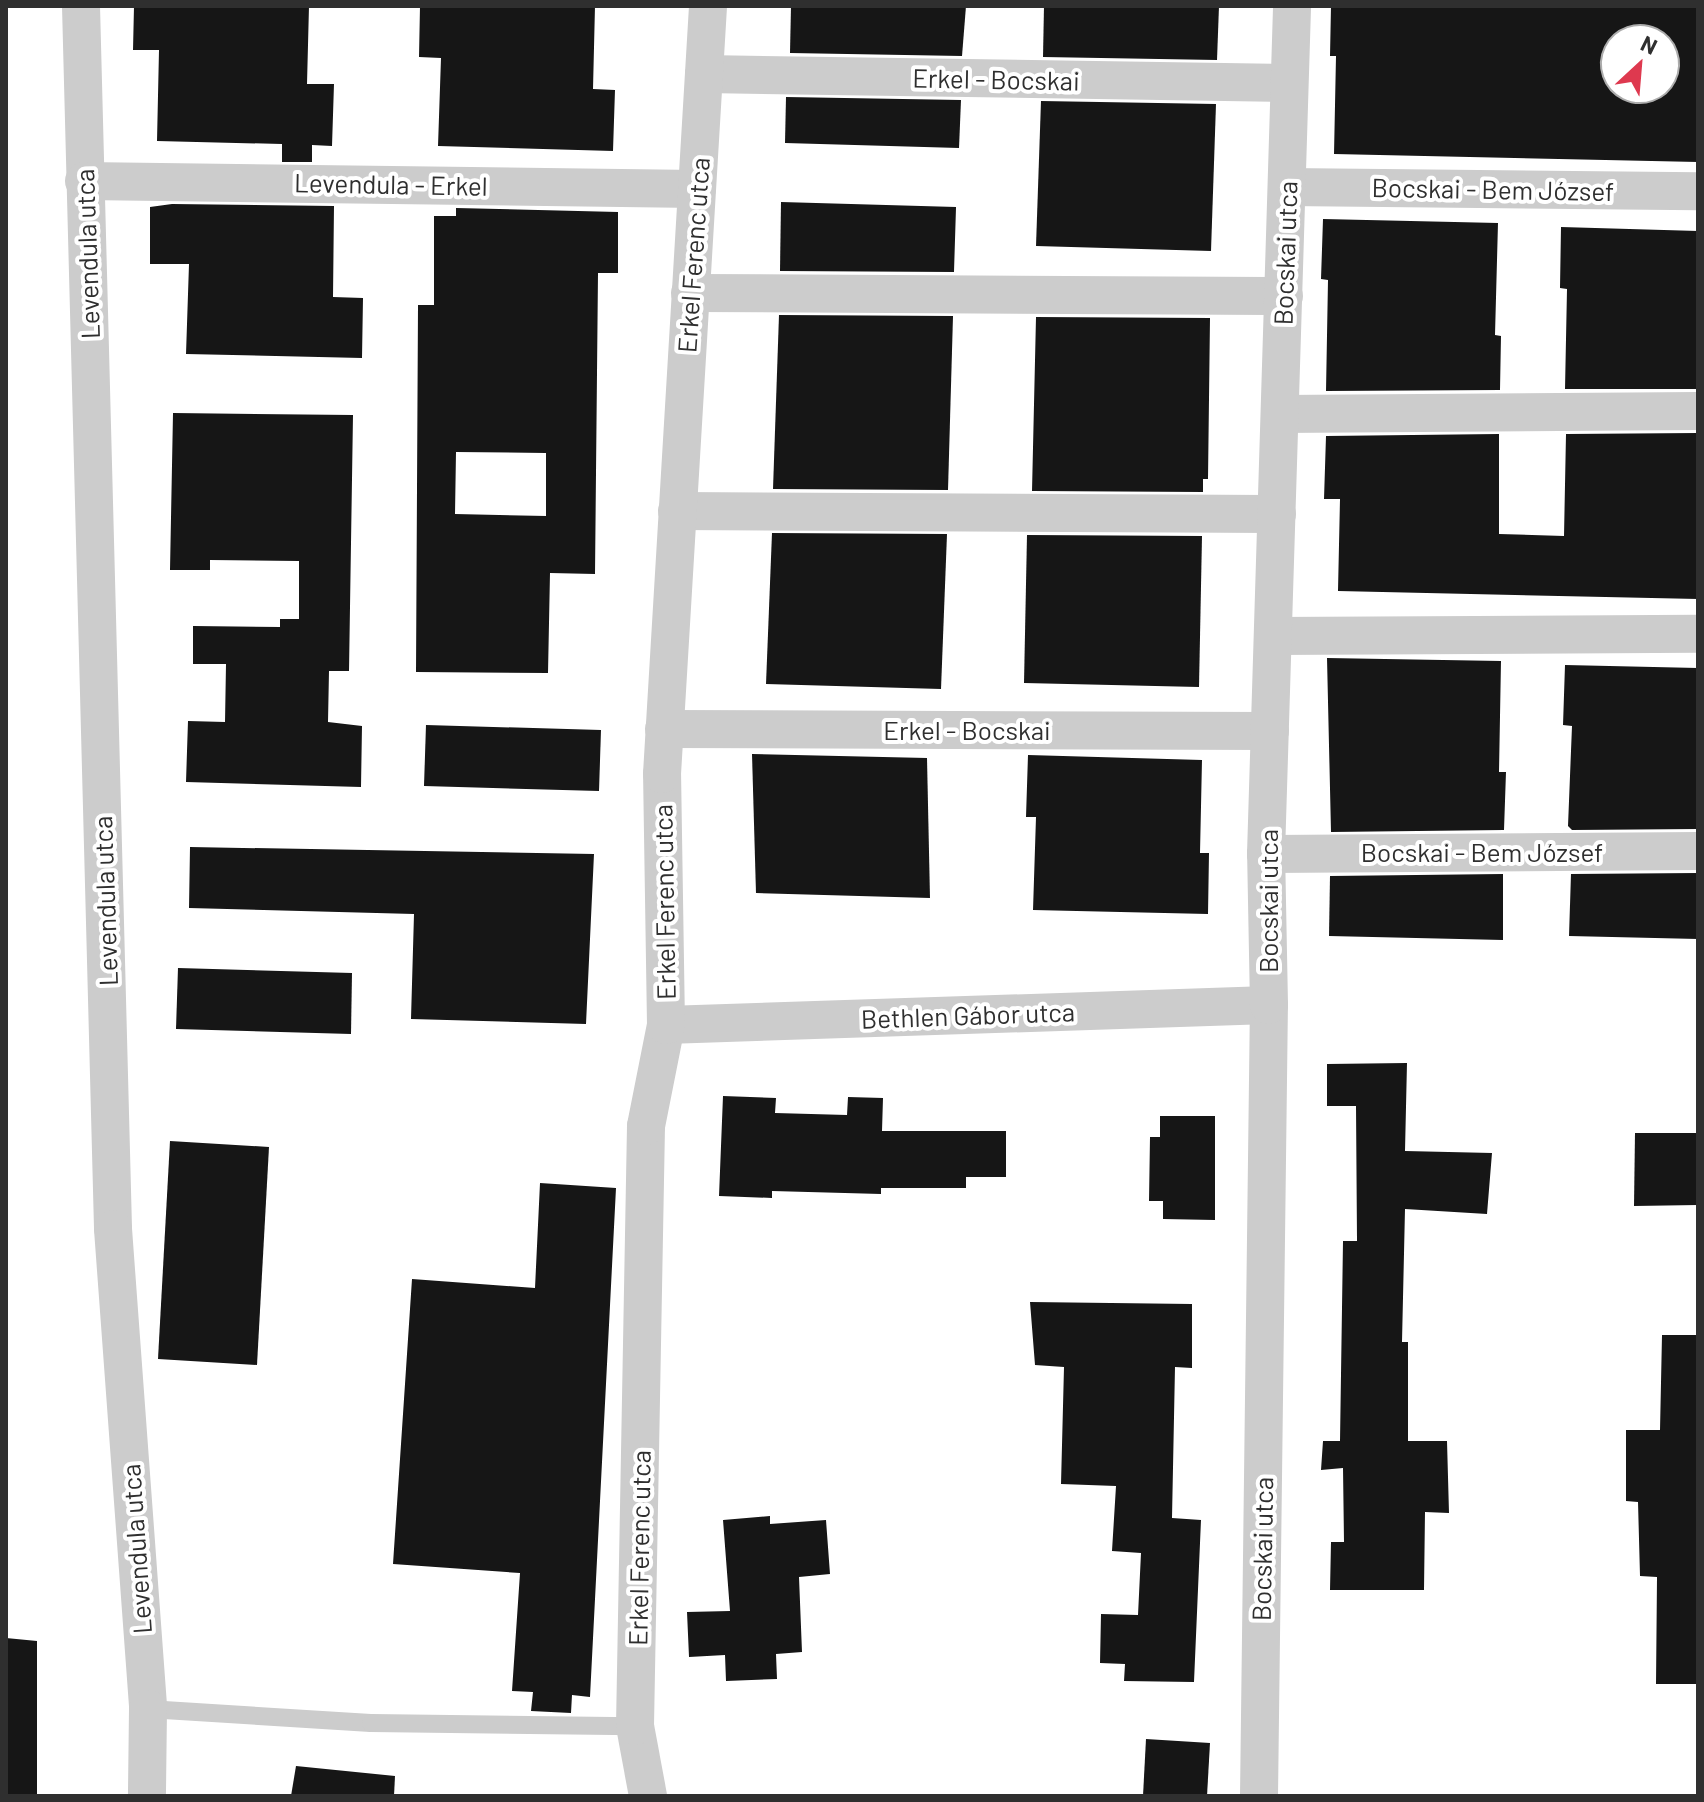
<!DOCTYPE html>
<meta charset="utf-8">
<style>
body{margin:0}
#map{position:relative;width:1704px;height:1802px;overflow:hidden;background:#fff;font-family:Barlow,sans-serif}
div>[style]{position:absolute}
.building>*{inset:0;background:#161616}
.service>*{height:18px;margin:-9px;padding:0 9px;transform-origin:9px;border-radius:9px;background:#ccc}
.minor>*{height:38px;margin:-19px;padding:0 19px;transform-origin:19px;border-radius:19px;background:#ccc}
span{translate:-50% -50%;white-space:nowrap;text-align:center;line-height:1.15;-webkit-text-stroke:8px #fff;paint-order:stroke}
.street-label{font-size:26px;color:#2f2f2f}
.frame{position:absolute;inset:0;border:8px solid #2f2f2f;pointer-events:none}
.north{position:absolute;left:1600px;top:24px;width:80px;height:80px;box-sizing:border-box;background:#fff;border:2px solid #acacac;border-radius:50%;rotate:26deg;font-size:22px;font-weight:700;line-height:32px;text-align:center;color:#2f2f2f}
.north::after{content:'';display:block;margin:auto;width:28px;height:36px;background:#de394f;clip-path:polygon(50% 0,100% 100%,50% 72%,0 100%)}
</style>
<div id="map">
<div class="building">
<i style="clip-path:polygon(134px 6px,309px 6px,307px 84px,334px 84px,332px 146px,312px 145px,312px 162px,282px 162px,282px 144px,157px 141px,159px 50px,133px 50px)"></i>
<i style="clip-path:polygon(420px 6px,595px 6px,593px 89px,615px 90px,613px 151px,438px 146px,441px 58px,419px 57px)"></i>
<i style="clip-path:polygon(791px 6px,966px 6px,962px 56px,790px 53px)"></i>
<i style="clip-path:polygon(1044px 6px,1219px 6px,1217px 60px,1043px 57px)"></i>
<i style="clip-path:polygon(evenodd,1331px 6px,1698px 6px,1698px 162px,1334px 154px,1336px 56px,1330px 56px,1331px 6px,1616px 40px,1664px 40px,1664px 88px,1616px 88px,1616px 40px)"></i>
<i style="clip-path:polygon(786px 97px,961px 100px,959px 148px,785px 143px)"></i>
<i style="clip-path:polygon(1041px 101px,1216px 104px,1211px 251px,1036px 246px)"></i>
<i style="clip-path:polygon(781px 202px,956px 207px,954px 272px,780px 271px)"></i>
<i style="clip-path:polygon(172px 204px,334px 206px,333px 297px,363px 298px,362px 358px,186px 354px,189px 264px,150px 264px,150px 207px)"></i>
<i style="clip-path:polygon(evenodd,456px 208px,618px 212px,618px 273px,598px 273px,595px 574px,550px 573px,548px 673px,416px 672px,418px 305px,434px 305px,434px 216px,456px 216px,456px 208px,456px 452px,546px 453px,546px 516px,455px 514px,456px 452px)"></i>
<i style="clip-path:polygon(1323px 219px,1498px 223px,1495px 335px,1501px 336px,1500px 390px,1326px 391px,1328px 280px,1321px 279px)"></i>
<i style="clip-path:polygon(1561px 227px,1698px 231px,1698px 389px,1565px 389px,1567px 289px,1560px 288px)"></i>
<i style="clip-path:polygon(779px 315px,953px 316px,948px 490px,773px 489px)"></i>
<i style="clip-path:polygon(1036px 317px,1210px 318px,1208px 479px,1203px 479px,1203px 492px,1032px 491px)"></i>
<i style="clip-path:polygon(173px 413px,353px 415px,349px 671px,329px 671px,328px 722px,362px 726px,361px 787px,186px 782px,188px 721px,225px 722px,226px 664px,193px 664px,193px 626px,280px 627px,280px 619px,299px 619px,299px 561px,210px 560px,210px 570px,170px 570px)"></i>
<i style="clip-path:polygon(1698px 433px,1698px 599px,1338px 591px,1340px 499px,1324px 499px,1326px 436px,1499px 434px,1499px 534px,1564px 536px,1566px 434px)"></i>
<i style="clip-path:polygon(772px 533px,947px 534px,941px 689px,766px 684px)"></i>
<i style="clip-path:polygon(1027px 535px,1202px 536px,1199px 687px,1024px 683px)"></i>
<i style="clip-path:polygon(1327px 658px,1501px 661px,1499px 772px,1506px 772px,1504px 830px,1331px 832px)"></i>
<i style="clip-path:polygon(1565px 665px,1698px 668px,1698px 829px,1572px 830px,1568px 826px,1572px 726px,1563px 725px)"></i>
<i style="clip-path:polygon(426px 725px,601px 730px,599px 791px,424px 786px)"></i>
<i style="clip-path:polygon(752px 754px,927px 758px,930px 898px,756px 893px)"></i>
<i style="clip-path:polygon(1028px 755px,1202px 760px,1200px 853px,1209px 853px,1208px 914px,1033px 910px,1036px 817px,1026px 817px)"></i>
<i style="clip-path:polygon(190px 847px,594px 854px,586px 1024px,411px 1019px,414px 914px,189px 908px)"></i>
<i style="clip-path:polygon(1698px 873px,1698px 939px,1569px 936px,1571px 874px)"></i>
<i style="clip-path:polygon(1503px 874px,1503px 940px,1329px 936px,1330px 876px)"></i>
<i style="clip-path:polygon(178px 968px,352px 973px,351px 1034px,176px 1029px)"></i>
<i style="clip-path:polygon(1407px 1063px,1405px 1151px,1492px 1153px,1487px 1214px,1405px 1209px,1402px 1342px,1408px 1342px,1408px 1441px,1447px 1441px,1449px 1513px,1425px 1512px,1424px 1590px,1330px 1590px,1331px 1542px,1344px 1542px,1343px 1468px,1321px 1470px,1323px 1441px,1340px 1441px,1343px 1241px,1357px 1241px,1356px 1106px,1327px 1106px,1327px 1064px)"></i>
<i style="clip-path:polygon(723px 1096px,776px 1098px,775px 1113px,847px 1115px,848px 1097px,883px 1098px,882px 1131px,1006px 1131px,1006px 1177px,966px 1177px,966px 1188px,881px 1188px,881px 1194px,772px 1191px,772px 1198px,719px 1196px)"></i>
<i style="clip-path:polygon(1160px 1116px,1215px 1116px,1215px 1220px,1163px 1219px,1163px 1201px,1149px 1201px,1150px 1137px,1160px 1137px)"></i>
<i style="clip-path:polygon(1635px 1133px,1698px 1133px,1698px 1205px,1634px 1206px)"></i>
<i style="clip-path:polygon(170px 1141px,269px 1147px,257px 1365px,158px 1359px)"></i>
<i style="clip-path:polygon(540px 1183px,616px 1188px,590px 1697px,572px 1695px,571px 1713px,531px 1711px,533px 1692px,512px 1691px,520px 1573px,393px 1564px,412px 1279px,535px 1288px)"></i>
<i style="clip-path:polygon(1030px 1302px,1192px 1304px,1192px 1368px,1175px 1367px,1172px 1518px,1201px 1520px,1194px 1682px,1124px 1681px,1125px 1664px,1100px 1663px,1101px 1614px,1138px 1615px,1141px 1553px,1112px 1551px,1116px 1486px,1061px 1484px,1064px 1367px,1035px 1365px)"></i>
<i style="clip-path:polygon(1662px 1335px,1698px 1335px,1698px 1684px,1656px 1684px,1657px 1577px,1640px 1576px,1638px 1502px,1626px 1501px,1626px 1430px,1660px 1430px)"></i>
<i style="clip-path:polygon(770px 1516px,770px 1524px,826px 1520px,830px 1574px,799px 1577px,802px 1652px,776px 1654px,777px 1679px,726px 1681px,725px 1655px,689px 1657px,687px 1612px,730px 1611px,723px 1520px)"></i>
<i style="clip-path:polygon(6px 1638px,37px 1641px,37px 1796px,6px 1796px)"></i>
<i style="clip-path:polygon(1146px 1739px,1210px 1743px,1207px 1796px,1143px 1796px)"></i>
<i style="clip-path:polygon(296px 1766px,395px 1776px,394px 1796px,291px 1796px)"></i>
</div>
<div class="service">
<i style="left:148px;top:1709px;width:223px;rotate:3.6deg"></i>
<i style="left:371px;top:1723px;width:264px;rotate:0.7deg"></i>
</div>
<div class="minor">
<i style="left:81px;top:6px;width:1223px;rotate:88.5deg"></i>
<i style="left:113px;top:1229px;width:481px;rotate:85.8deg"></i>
<i style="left:148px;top:1709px;width:87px;rotate:90.7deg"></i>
<i style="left:704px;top:74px;width:583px;rotate:0.88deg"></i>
<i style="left:84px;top:181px;width:613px;rotate:0.75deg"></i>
<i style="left:1287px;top:187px;width:411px;rotate:0.6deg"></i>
<i style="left:690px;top:293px;width:594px;rotate:0.29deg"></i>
<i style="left:1280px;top:414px;width:418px;rotate:-0.4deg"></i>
<i style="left:677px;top:511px;width:600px;rotate:0.29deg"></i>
<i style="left:1273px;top:636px;width:425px;rotate:-0.3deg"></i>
<i style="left:664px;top:729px;width:606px;rotate:0.19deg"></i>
<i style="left:1266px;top:854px;width:432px;rotate:-0.4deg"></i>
<i style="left:666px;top:1025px;width:603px;rotate:-1.9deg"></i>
<i style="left:648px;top:1796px;width:71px;rotate:-100.5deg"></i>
<i style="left:635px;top:1726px;width:600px;rotate:-88.95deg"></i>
<i style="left:646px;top:1126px;width:103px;rotate:-78.8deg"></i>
<i style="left:666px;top:1025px;width:251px;rotate:-90.9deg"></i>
<i style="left:662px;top:774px;width:769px;rotate:-86.57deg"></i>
<i style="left:1259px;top:1796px;width:791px;rotate:-89.28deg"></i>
<i style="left:1269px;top:1005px;width:151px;rotate:-91.1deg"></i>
<i style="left:1266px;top:854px;width:848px;rotate:-88.24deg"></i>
</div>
<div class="street-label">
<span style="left:996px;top:79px;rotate:1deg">Erkel - Bocskai</span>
<span style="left:391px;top:184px;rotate:1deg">Levendula - Erkel</span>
<span style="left:1493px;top:189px;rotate:1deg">Bocskai - Bem József</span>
<span style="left:1285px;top:253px;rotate:-88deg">Bocskai utca</span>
<span style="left:87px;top:254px;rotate:-92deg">Levendula utca</span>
<span style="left:693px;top:255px;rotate:-86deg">Erkel Ferenc utca</span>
<span style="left:967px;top:730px">Erkel - Bocskai</span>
<span style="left:1482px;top:852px">Bocskai - Bem József</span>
<span style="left:105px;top:901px;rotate:-92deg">Levendula utca</span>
<span style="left:1268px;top:901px;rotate:-90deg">Bocskai utca</span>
<span style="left:664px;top:902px;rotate:-91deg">Erkel Ferenc utca</span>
<span style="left:968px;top:1015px;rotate:-2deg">Bethlen Gábor utca</span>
<span style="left:639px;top:1548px;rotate:-89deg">Erkel Ferenc utca</span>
<span style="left:136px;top:1549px;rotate:-94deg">Levendula utca</span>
<span style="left:1262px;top:1549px;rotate:-89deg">Bocskai utca</span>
</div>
<div class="frame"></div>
<div class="north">N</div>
</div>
